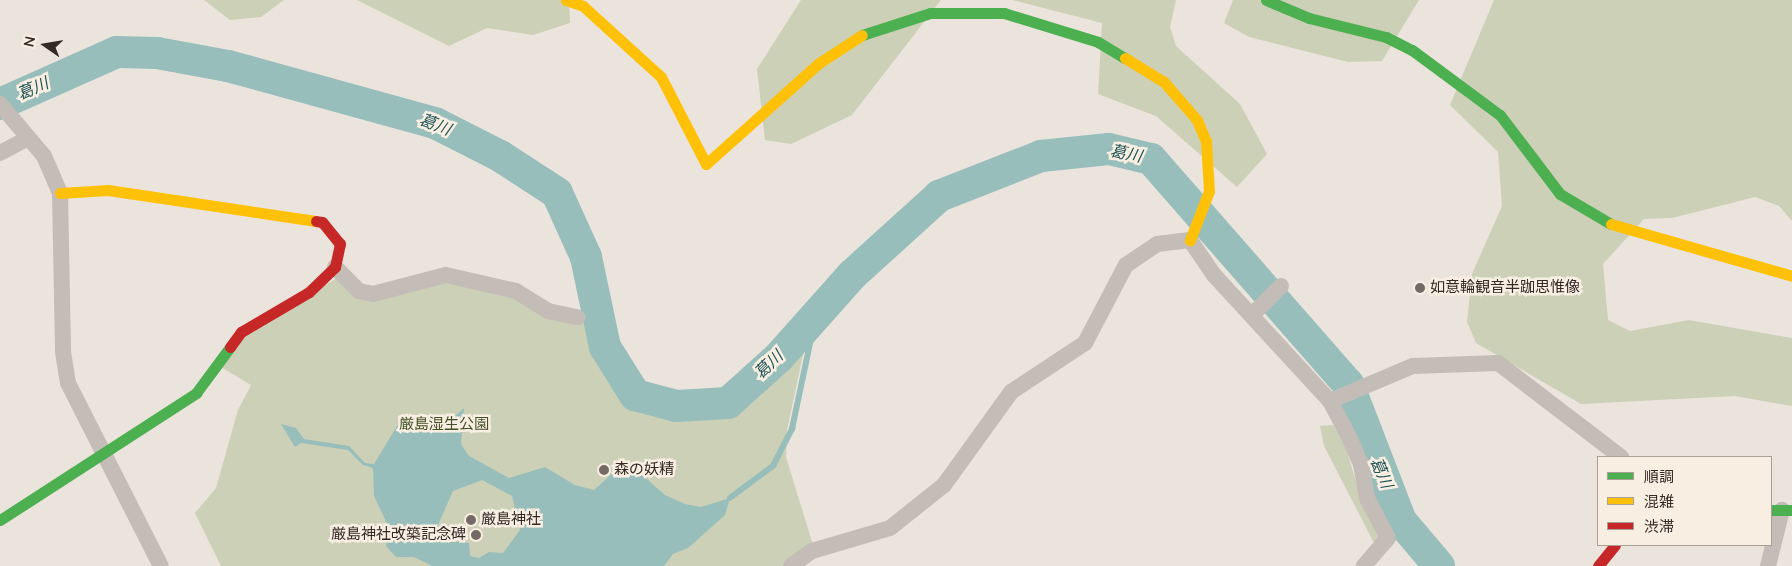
<!DOCTYPE html>
<meta charset="utf-8">
<style>
body{margin:0}
#map{position:relative;width:1792px;height:566px;overflow:hidden;background:#ebe4dc;font-family:"Nunito Sans","Noto Sans JP",sans-serif}
div>[style]{position:absolute}
.green>*{inset:0;background:#ccd0b6}
.water>*{inset:0;background:#98bebc}
.stream>*{height:5.5px;margin:-2.75px;padding:0 2.75px;transform-origin:2.75px;border-radius:2.75px;background:#98bebc}
.river>*{height:32px;margin:-16px;padding:0 16px;transform-origin:16px;border-radius:16px;background:#98bebc}
.street>*{height:16px;margin:-8px;padding:0 8px;transform-origin:8px;border-radius:8px;background:#c4bcb6}
.fast>*{height:11px;margin:-5.5px;padding:0 5.5px;transform-origin:5.5px;border-radius:5.5px;background:#4caf50}
.slow>*{height:11px;margin:-5.5px;padding:0 5.5px;transform-origin:5.5px;border-radius:5.5px;background:#ffc107}
.jam>*{height:11px;margin:-5.5px;padding:0 5.5px;transform-origin:5.5px;border-radius:5.5px;background:#c62828}
.dots>*{width:14px;height:14px;translate:-50% -50%;box-sizing:border-box;border:2px solid #f9eee2;border-radius:50%}
span{translate:-50% -50%;white-space:nowrap;text-align:center;line-height:1.15;-webkit-text-stroke:5px #f9eee2;paint-order:stroke}
.poi-label{font-size:15px;color:#332925}
.left{translate:0 -50%;text-align:left}
.right{translate:-100% -50%;text-align:right}
.park-label{font-size:15px;color:#435228}
.water-label{font-size:16px;color:#1a5255;font-style:italic}
.legend{position:absolute;left:1597px;top:456px;width:175px;height:90px;box-sizing:border-box;background:#f9eee2;border:1px solid #aa9f96;margin:0;padding:6px 9px;list-style:none;font-size:15px;color:#332925}
.legend li{display:flex;align-items:center;gap:10px;height:25px}
.legend b{width:25px;border:1px solid #aa9f96}
.north{position:absolute;left:20px;top:20px;width:50px;height:50px;-webkit-text-stroke:4px #f9eee2;paint-order:stroke;rotate:283deg;font-size:14px;font-weight:700;line-height:20px;text-align:center;color:#332925}
.north::after{content:'';display:block;margin:auto;width:18px;height:22px;background:#332925;clip-path:polygon(50% 0,100% 100%,50% 72%,0 100%)}
</style>
<div id="map">
<div class="green">
<i style="clip-path:polygon(204px 0,284px 0,261px 17px,230px 20px)"></i>
<i style="clip-path:polygon(357px 0,569px 0,570px 23px,533px 35px,487px 28px,449px 46px)"></i>
<i style="clip-path:polygon(801px 0,941px 0,852px 115px,791px 144px,765px 140px,757px 69px)"></i>
<i style="clip-path:polygon(1012px 0,1176px 0,1170px 27px,1176px 46px,1240px 104px,1267px 154px,1237px 187px,1156px 116px,1098px 94px,1102px 23px)"></i>
<i style="clip-path:polygon(1233px 0,1419px 0,1382px 61px,1348px 62px,1249px 37px,1224px 23px)"></i>
<i style="clip-path:polygon(1494px 0,1792px 0,1792px 221px,1779px 206px,1755px 197px,1672px 218px,1644px 219px,1603px 264px,1608px 320px,1630px 331px,1689px 320px,1792px 338px,1792px 406px,1735px 396px,1581px 404px,1476px 343px,1467px 322px,1472px 274px,1502px 206px,1498px 152px,1450px 105px)"></i>
<i style="clip-path:polygon(337px 278px,358px 294px,440px 282px,512px 295px,545px 317px,584px 323px,601px 366px,615px 384px,639px 403px,688px 418px,737px 409px,756px 398px,805px 345px,787px 430px,786px 457px,813px 545px,783px 566px,221px 566px,195px 513px,216px 488px,238px 410px,251px 385px,221px 367px,243px 333px)"></i>
<i style="clip-path:polygon(1333px 425px,1342px 435px,1358px 488px,1381px 539px,1375px 545px,1324px 446px,1320px 426px)"></i>
</div>
<div class="water">
<i style="clip-path:polygon(evenodd,464px 408px,461px 444px,469px 456px,509px 478px,545px 467px,575px 485px,594px 490px,615px 471px,634px 468px,665px 495px,685px 504px,701px 507px,730px 498px,725px 515px,688px 548px,673px 554px,664px 566px,432px 566px,414px 557px,396px 557px,386px 546px,389px 528px,374px 496px,373px 468px,363px 465px,348px 450px,301px 443px,295px 447px,281px 424px,296px 428px,304px 439px,349px 446px,365px 463px,374px 464px,400px 421px,437px 422px,452px 419px,464px 408px,482px 480px,512px 496px,520px 530px,503px 553px,489px 552px,479px 558px,470px 556px,469px 543px,443px 540px,438px 525px,453px 491px,482px 480px)"></i>
</div>
<div class="stream">
<i style="left:730px;top:498px;width:54px;rotate:-36.7deg"></i>
<i style="left:773px;top:466px;width:42px;rotate:-62.8deg"></i>
<i style="left:792px;top:429px;width:116px;rotate:-78.1deg"></i>
</div>
<div class="river">
<i style="left:0;top:104px;width:128px;rotate:-24deg"></i>
<i style="left:117px;top:52px;width:40px;rotate:1.4deg"></i>
<i style="left:157px;top:53px;width:72px;rotate:10.4deg"></i>
<i style="left:228px;top:66px;width:215px;rotate:15.4deg"></i>
<i style="left:435px;top:123px;width:73px;rotate:26.9deg"></i>
<i style="left:500px;top:156px;width:68px;rotate:33deg"></i>
<i style="left:557px;top:193px;width:70px;rotate:65.6deg"></i>
<i style="left:586px;top:257px;width:92px;rotate:78.1deg"></i>
<i style="left:605px;top:347px;width:57px;rotate:58deg"></i>
<i style="left:635px;top:395px;width:43px;rotate:14.7deg"></i>
<i style="left:677px;top:406px;width:51px;rotate:-3.4deg"></i>
<i style="left:728px;top:403px;width:69px;rotate:-42deg"></i>
<i style="left:779px;top:357px;width:110px;rotate:-48.3deg"></i>
<i style="left:852px;top:275px;width:118px;rotate:-42.2deg"></i>
<i style="left:939px;top:196px;width:110px;rotate:-21.4deg"></i>
<i style="left:1041px;top:156px;width:68px;rotate:-5.9deg"></i>
<i style="left:1109px;top:149px;width:43px;rotate:13.4deg"></i>
<i style="left:1151px;top:159px;width:299px;rotate:48.8deg"></i>
<i style="left:1348px;top:384px;width:147px;rotate:68.9deg"></i>
<i style="left:1401px;top:521px;width:59px;rotate:49.8deg"></i>
</div>
<div class="street">
<i style="left:0;top:104px;width:68px;rotate:49.8deg"></i>
<i style="left:44px;top:156px;width:40px;rotate:66.6deg"></i>
<i style="left:60px;top:193px;width:159px;rotate:88.9deg"></i>
<i style="left:63px;top:352px;width:31px;rotate:81deg"></i>
<i style="left:68px;top:383px;width:205px;rotate:63.1deg"></i>
<i style="left:0;top:153px;width:32px;rotate:-28deg"></i>
<i style="left:335px;top:267px;width:34px;rotate:45deg"></i>
<i style="left:359px;top:291px;width:14px;rotate:12deg"></i>
<i style="left:373px;top:294px;width:75px;rotate:-14.6deg"></i>
<i style="left:446px;top:275px;width:72px;rotate:12.9deg"></i>
<i style="left:516px;top:291px;width:38px;rotate:32deg"></i>
<i style="left:548px;top:311px;width:30px;rotate:12deg"></i>
<i style="left:1252px;top:315px;width:41px;rotate:-45deg"></i>
<i style="left:1330px;top:401px;width:90px;rotate:-22.9deg"></i>
<i style="left:1413px;top:366px;width:85px;rotate:-2deg"></i>
<i style="left:1498px;top:363px;width:155px;rotate:37.4deg"></i>
<i style="left:791px;top:566px;width:26px;rotate:-36deg"></i>
<i style="left:812px;top:551px;width:81px;rotate:-16.4deg"></i>
<i style="left:890px;top:528px;width:69px;rotate:-38.5deg"></i>
<i style="left:944px;top:485px;width:115px;rotate:-54.2deg"></i>
<i style="left:1011px;top:392px;width:89px;rotate:-33.5deg"></i>
<i style="left:1085px;top:343px;width:88px;rotate:-62.3deg"></i>
<i style="left:1126px;top:265px;width:37px;rotate:-34deg"></i>
<i style="left:1157px;top:244px;width:33px;rotate:-7deg"></i>
<i style="left:1190px;top:240px;width:42px;rotate:55.6deg"></i>
<i style="left:1214px;top:275px;width:171px;rotate:47.4deg"></i>
<i style="left:1330px;top:401px;width:38px;rotate:62deg"></i>
<i style="left:1348px;top:435px;width:32px;rotate:66deg"></i>
<i style="left:1361px;top:464px;width:35px;rotate:80deg"></i>
<i style="left:1367px;top:498px;width:45px;rotate:62.3deg"></i>
<i style="left:1388px;top:538px;width:37px;rotate:131deg"></i>
<i style="left:1768px;top:566px;width:58px;rotate:-76deg"></i>
</div>
<div class="fast">
<i style="left:1266px;top:0;width:47px;rotate:22.7deg"></i>
<i style="left:1309px;top:18px;width:79px;rotate:13.9deg"></i>
<i style="left:1386px;top:37px;width:29px;rotate:27deg"></i>
<i style="left:1412px;top:50px;width:109px;rotate:36.5deg"></i>
<i style="left:1500px;top:115px;width:99px;rotate:52.8deg"></i>
<i style="left:1560px;top:194px;width:59px;rotate:30.5deg"></i>
<i style="left:862px;top:35px;width:71px;rotate:-17.9deg"></i>
<i style="left:930px;top:13px;width:74px"></i>
<i style="left:1004px;top:13px;width:98px;rotate:17.1deg"></i>
<i style="left:1098px;top:42px;width:31px;rotate:31deg"></i>
<i style="left:1771px;top:510px;width:21px"></i>
<i style="left:0;top:520px;width:234px;rotate:-32.9deg"></i>
<i style="left:196px;top:393px;width:57px;rotate:-53.5deg"></i>
</div>
<div class="slow">
<i style="left:566px;top:0;width:18px;rotate:19deg"></i>
<i style="left:583px;top:6px;width:105px;rotate:42.3deg"></i>
<i style="left:661px;top:77px;width:98px;rotate:62.7deg"></i>
<i style="left:706px;top:164px;width:152px;rotate:-41.8deg"></i>
<i style="left:819px;top:63px;width:51px;rotate:-33.1deg"></i>
<i style="left:1125px;top:58px;width:46px;rotate:31.6deg"></i>
<i style="left:1164px;top:82px;width:50px;rotate:49deg"></i>
<i style="left:1197px;top:120px;width:23px;rotate:67deg"></i>
<i style="left:1206px;top:141px;width:50px;rotate:86.6deg"></i>
<i style="left:1209px;top:191px;width:53px;rotate:111.2deg"></i>
<i style="left:60px;top:193px;width:48px;rotate:-3.6deg"></i>
<i style="left:108px;top:190px;width:210px;rotate:8.5deg"></i>
<i style="left:1611px;top:224px;width:188px;rotate:16deg"></i>
</div>
<div class="jam">
<i style="left:230px;top:347px;width:19px;rotate:-54deg"></i>
<i style="left:241px;top:332px;width:79px;rotate:-30.5deg"></i>
<i style="left:309px;top:292px;width:36px;rotate:-44deg"></i>
<i style="left:335px;top:267px;width:24px;rotate:-78deg"></i>
<i style="left:340px;top:244px;width:28px;rotate:-129deg"></i>
<i style="left:322px;top:222px;width:6px;rotate:-171deg"></i>
<i style="left:1598px;top:566px;width:27px;rotate:-51deg"></i>
</div>
<div class="dots">
<i style="left:1420px;top:288px;background:#736a65"></i>
<i style="left:604px;top:470px;background:#736a65"></i>
<i style="left:471px;top:520px;background:#736a65"></i>
<i style="left:476px;top:535px;background:#736a65"></i>
</div>
<div class="poi-label">
<span class="left" style="left:1430px;top:288px">如意輪観音半跏思惟像</span>
<span class="left" style="left:614px;top:470px">森の妖精</span>
<span class="left" style="left:481px;top:520px">厳島神社</span>
<span class="right" style="left:466px;top:535px">厳島神社改築記念碑</span>
</div>
<div class="park-label">
<span style="left:444px;top:425px">厳島湿生公園</span>
</div>
<div class="water-label">
<span style="left:33px;top:89px;rotate:-24deg">葛川</span>
<span style="left:435px;top:125px;rotate:21deg">葛川</span>
<span style="left:1126px;top:154px;rotate:11deg">葛川</span>
<span style="left:769px;top:365px;rotate:-44deg">葛川</span>
<span style="left:1381px;top:473px;rotate:67deg">葛川</span>
</div>
<ul class="legend">
<li><b style="height:6px;background:#4caf50"></b>順調</li>
<li><b style="height:6px;background:#ffc107"></b>混雑</li>
<li><b style="height:6px;background:#c62828"></b>渋滞</li>
</ul>
<div class="north">N</div>
</div>
